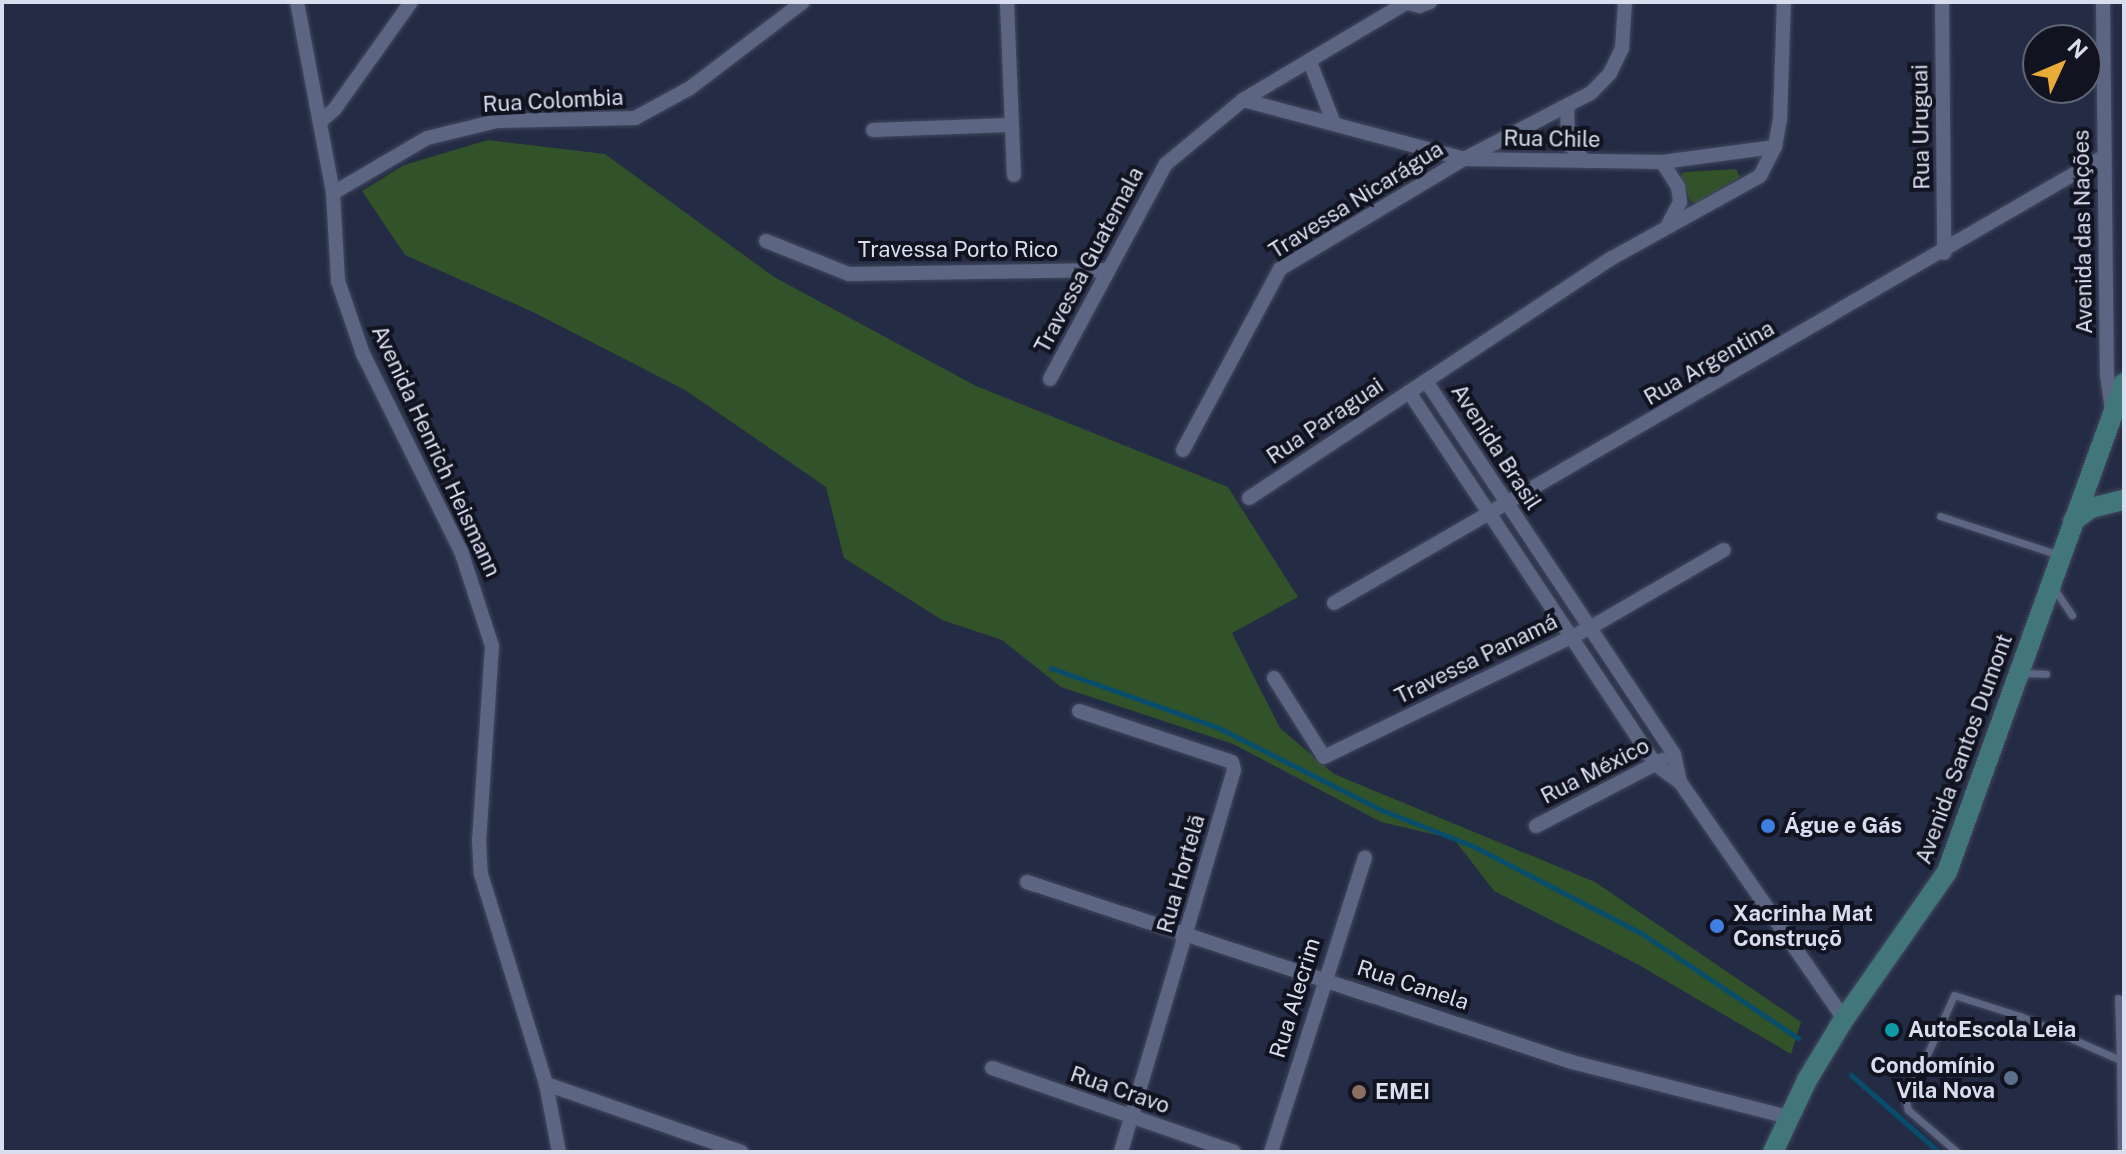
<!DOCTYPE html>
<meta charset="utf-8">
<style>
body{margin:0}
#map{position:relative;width:2126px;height:1154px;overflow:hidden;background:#242b44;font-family:"Public Sans",sans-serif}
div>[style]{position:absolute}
.green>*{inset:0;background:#325229}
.stream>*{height:5px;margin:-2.5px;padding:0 2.5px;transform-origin:2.5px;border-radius:2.5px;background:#094d6d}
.roads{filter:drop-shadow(0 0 2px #42485d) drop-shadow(0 0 2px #42485d)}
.lane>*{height:7px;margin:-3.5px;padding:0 3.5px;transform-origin:3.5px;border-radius:3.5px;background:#5c6582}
.street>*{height:14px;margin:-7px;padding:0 7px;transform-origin:7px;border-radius:7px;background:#5c6582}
.secondary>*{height:20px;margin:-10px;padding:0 10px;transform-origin:10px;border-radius:10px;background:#41767b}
.dots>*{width:22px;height:22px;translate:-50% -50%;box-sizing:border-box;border:4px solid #111420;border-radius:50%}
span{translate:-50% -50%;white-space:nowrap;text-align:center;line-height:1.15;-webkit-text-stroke:8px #111420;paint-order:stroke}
.street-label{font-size:22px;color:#d9deef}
.poi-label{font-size:22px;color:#d9deef;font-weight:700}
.left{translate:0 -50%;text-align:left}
.right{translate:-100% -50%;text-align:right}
.frame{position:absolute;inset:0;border:4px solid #d9deef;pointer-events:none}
.north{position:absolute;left:2022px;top:24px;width:80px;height:80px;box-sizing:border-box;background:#111420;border:2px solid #616573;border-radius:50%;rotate:46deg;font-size:22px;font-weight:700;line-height:32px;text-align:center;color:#d9deef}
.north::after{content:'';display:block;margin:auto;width:28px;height:36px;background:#e9ab38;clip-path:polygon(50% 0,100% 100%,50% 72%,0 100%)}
</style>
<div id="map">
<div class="green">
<i style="clip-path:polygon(488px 140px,605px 154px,774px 277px,976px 386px,1228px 487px,1298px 597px,1232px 633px,1280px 728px,1334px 774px,1595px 882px,1801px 1022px,1791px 1054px,1639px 965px,1494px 891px,1454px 839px,1381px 822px,1233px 744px,1061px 687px,1002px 640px,942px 620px,844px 558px,826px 487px,685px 390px,533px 312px,405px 255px,362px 191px,404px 165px)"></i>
<i style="clip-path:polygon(1736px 169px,1740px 177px,1696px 204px,1690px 201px,1680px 176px,1684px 172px)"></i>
</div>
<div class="stream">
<i style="left:1051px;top:668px;width:176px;rotate:19.6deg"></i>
<i style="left:1217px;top:727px;width:182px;rotate:26.8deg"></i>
<i style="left:1379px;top:809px;width:101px;rotate:21.5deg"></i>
<i style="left:1473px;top:846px;width:189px;rotate:27.4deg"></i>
<i style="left:1641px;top:933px;width:189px;rotate:33.8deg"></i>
<i style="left:1851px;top:1075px;width:117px;rotate:41.2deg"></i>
</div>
<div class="roads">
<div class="lane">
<i style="left:1940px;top:516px;width:125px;rotate:18.1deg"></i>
<i style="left:2053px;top:587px;width:34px;rotate:56deg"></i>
<i style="left:2021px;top:673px;width:25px;rotate:2deg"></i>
<i style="left:2120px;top:1060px;width:92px;rotate:89.4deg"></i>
<i style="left:1957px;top:1152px;width:65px;rotate:-139.4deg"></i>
<i style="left:1908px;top:1110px;width:9px;rotate:-103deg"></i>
<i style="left:1906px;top:1101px;width:116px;rotate:-65.6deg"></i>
<i style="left:1954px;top:995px;width:69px;rotate:17.7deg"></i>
<i style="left:2020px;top:1016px;width:109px;rotate:23.7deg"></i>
<i style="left:2120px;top:1060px;width:62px;rotate:-91.8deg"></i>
</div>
<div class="street">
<i style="left:297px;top:2px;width:194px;rotate:79.3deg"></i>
<i style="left:333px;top:193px;width:88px;rotate:86.7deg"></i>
<i style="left:338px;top:281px;width:77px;rotate:71.1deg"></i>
<i style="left:363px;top:354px;width:220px;rotate:63.6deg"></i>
<i style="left:461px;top:551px;width:100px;rotate:71.9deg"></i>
<i style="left:492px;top:646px;width:194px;rotate:93.8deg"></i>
<i style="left:479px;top:840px;width:34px;rotate:87deg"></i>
<i style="left:481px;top:874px;width:220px;rotate:72.8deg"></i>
<i style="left:546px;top:1084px;width:69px;rotate:79.2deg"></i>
<i style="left:1007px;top:2px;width:173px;rotate:87.7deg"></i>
<i style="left:1405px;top:2px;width:15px;rotate:16deg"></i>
<i style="left:1419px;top:6px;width:12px;rotate:-20deg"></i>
<i style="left:1942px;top:2px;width:251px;rotate:89.5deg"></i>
<i style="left:2103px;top:2px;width:373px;rotate:89.4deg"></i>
<i style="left:2107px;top:375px;width:35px;rotate:82deg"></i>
<i style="left:1310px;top:62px;width:63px;rotate:68.7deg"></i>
<i style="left:1243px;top:100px;width:229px;rotate:14.9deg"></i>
<i style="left:1464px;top:159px;width:198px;rotate:0.9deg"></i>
<i style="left:1662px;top:162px;width:114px;rotate:-7.6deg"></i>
<i style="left:1567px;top:107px;width:36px;rotate:88deg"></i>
<i style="left:1568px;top:143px;width:25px;rotate:47deg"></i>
<i style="left:322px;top:120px;width:16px;rotate:-40deg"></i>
<i style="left:334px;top:110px;width:133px;rotate:-54.5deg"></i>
<i style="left:873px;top:130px;width:136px;rotate:-2.1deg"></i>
<i style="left:1662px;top:162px;width:30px;rotate:57deg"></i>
<i style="left:1678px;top:187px;width:15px;rotate:82deg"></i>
<i style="left:1680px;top:202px;width:24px;rotate:118deg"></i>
<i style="left:333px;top:193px;width:109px;rotate:-30.3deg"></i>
<i style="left:427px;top:138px;width:72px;rotate:-13.7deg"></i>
<i style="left:497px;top:121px;width:138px;rotate:-1.2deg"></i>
<i style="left:635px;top:118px;width:63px;rotate:-28.6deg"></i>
<i style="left:690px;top:88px;width:142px;rotate:-37.3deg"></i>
<i style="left:766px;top:241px;width:89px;rotate:21.7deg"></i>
<i style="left:849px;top:274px;width:259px;rotate:-0.9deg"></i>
<i style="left:1050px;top:379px;width:244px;rotate:-61.7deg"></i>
<i style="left:1166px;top:164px;width:100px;rotate:-39.7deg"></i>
<i style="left:1243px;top:100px;width:190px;rotate:-30.8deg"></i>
<i style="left:1426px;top:381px;width:448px;rotate:56.4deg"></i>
<i style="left:1674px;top:754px;width:29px;rotate:78deg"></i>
<i style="left:1409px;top:392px;width:446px;rotate:56.5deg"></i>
<i style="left:1655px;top:764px;width:31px;rotate:36deg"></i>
<i style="left:1680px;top:782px;width:288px;rotate:55.3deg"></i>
<i style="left:1183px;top:450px;width:205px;rotate:-61.8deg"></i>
<i style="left:1280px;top:269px;width:214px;rotate:-30.9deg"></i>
<i style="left:1464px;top:159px;width:143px;rotate:-27.5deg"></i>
<i style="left:1591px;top:93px;width:28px;rotate:-46deg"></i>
<i style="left:1610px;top:73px;width:28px;rotate:-64deg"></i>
<i style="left:1622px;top:48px;width:46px;rotate:-86.3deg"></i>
<i style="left:1249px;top:498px;width:435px;rotate:-33.5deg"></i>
<i style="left:1612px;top:258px;width:169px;rotate:-29deg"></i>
<i style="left:1760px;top:176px;width:33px;rotate:-63deg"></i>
<i style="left:1775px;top:147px;width:27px;rotate:-80deg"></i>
<i style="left:1780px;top:120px;width:118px;rotate:-88.1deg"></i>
<i style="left:1334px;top:603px;width:889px;rotate:-30.11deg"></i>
<i style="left:1274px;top:678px;width:93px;rotate:57.7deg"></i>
<i style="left:1324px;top:757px;width:293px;rotate:-25.9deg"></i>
<i style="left:1588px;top:629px;width:157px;rotate:-30.2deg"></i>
<i style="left:1079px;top:711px;width:161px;rotate:18.4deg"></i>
<i style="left:1232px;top:762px;width:8px;rotate:76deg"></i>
<i style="left:1234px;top:770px;width:398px;rotate:106.5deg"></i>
<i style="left:1536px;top:826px;width:143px;rotate:-27.5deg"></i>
<i style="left:1027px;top:882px;width:574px;rotate:18.28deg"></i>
<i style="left:1572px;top:1062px;width:223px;rotate:14.3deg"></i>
<i style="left:992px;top:1068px;width:256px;rotate:19.1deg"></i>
<i style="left:546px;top:1084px;width:207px;rotate:19.2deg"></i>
<i style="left:1271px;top:1152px;width:309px;rotate:-72.3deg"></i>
</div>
<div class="secondary">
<i style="left:2073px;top:521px;width:22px;rotate:-36deg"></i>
<i style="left:2091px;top:508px;width:34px;rotate:-14deg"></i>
<i style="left:1773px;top:1152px;width:80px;rotate:-64.7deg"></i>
<i style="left:1807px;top:1080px;width:71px;rotate:-58.8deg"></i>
<i style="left:1844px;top:1019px;width:179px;rotate:-55deg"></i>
<i style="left:1947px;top:872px;width:520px;rotate:-70.1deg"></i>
</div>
</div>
<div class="dots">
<i style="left:1768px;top:826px;background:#3f7fe0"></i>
<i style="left:1717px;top:926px;background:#3f7fe0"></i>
<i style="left:1892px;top:1030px;background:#0f9aa8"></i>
<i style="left:2011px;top:1078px;background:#5c6f8a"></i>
<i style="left:1359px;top:1092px;background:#8d6e63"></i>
</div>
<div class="street-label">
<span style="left:553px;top:101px;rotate:-3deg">Rua Colombia</span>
<span style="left:1921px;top:127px;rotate:-91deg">Rua Uruguai</span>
<span style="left:1552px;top:139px;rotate:1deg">Rua Chile</span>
<span style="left:1356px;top:200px;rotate:-32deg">Travessa Nicarágua</span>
<span style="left:2083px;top:232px;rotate:-91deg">Avenida das Nações</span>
<span style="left:958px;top:250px">Travessa Porto Rico</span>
<span style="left:1089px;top:260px;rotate:-62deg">Travessa Guatemala</span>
<span style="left:1709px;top:363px;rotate:-30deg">Rua Argentina</span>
<span style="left:1325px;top:421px;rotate:-34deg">Rua Paraguai</span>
<span style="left:1496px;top:447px;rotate:57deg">Avenida Brasil</span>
<span style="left:436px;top:451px;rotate:65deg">Avenida Henrich Heismann</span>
<span style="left:1476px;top:659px;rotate:-26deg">Travessa Panamá</span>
<span style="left:1964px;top:749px;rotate:-70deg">Avenida Santos Dumont</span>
<span style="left:1595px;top:771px;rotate:-27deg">Rua México</span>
<span style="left:1181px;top:874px;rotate:-74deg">Rua Hortelã</span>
<span style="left:1413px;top:985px;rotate:18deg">Rua Canela</span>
<span style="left:1295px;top:998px;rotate:-73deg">Rua Alecrim</span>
<span style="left:1120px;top:1090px;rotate:19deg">Rua Cravo</span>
</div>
<div class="poi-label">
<span class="left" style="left:1784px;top:826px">Águe e Gás</span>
<span class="left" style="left:1733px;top:926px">Xacrinha Mat<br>Construçõ</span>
<span class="left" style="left:1908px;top:1030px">AutoEscola Leia</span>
<span class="right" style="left:1995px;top:1078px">Condomínio<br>Vila Nova</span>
<span class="left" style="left:1375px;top:1092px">EMEI</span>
</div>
<div class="frame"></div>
<div class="north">N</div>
</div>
